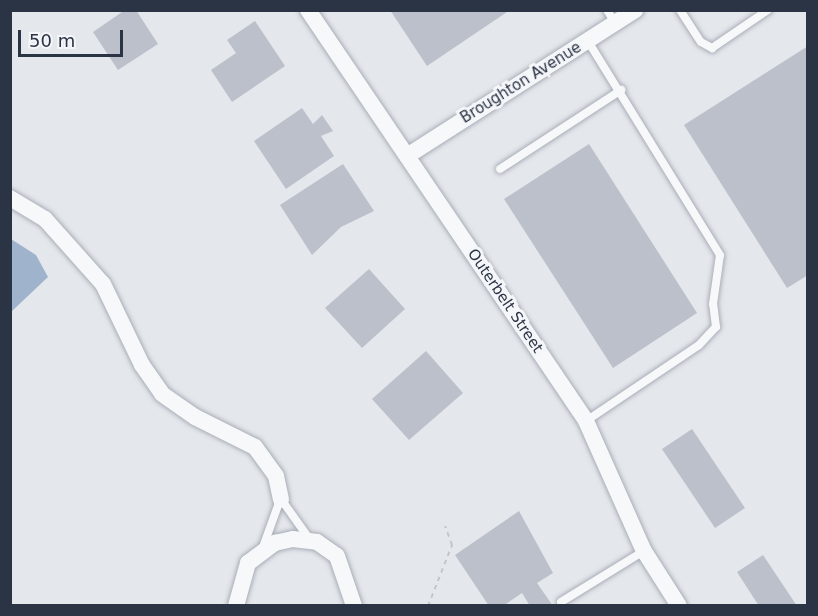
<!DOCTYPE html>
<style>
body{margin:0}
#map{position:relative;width:818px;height:616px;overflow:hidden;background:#e4e7ec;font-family:"DejaVu Sans",sans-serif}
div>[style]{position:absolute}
.water>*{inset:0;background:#9fb4cc}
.building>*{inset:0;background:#bbc0ca}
.path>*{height:2px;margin-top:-1px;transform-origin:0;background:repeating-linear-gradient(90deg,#c2c5cb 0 4.5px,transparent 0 9px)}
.roads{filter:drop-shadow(0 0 2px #a9aeb7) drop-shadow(0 0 2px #a9aeb7)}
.service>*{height:8px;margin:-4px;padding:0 4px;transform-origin:4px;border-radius:4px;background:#f7f8fa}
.minor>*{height:16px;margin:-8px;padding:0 8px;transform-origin:8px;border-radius:8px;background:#f7f8fa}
span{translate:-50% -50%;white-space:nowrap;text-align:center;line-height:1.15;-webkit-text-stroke:6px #f4f6f9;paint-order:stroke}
.street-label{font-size:15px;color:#2b3445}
.frame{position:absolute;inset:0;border:12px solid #2b3445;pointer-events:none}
.scale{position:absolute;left:18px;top:30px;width:105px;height:27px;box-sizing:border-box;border:3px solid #2b3445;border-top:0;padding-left:8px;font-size:18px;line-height:21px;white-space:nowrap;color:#2b3445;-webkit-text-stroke:4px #f4f6f9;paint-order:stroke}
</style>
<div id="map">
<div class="water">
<i style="clip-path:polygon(11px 239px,36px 255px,48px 277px,11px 312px)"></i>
</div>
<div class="building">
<i style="clip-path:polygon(125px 10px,136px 10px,158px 44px,118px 70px,93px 32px)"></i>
<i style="clip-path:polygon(390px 10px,510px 10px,427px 66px)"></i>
<i style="clip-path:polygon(255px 21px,285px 66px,232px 102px,211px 70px,236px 53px,227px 40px)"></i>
<i style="clip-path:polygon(808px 46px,808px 275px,787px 288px,684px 125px)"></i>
<i style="clip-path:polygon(302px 108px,313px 124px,322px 115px,333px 131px,321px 136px,334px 156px,286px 189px,254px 141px)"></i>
<i style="clip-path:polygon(589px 144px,697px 313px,613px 368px,504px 199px)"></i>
<i style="clip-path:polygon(343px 164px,374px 211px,341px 227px,312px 255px,280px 205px)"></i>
<i style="clip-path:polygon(369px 269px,405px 309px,362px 348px,325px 308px)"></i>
<i style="clip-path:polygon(426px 351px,463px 393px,409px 440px,372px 399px)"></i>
<i style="clip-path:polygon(692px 429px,745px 508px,715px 528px,662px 449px)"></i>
<i style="clip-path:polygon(519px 511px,553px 573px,537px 583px,553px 606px,530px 606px,522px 593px,503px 606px,489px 606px,455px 555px)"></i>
<i style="clip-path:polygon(763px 555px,797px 606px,759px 606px,737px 572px)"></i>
</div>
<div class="path">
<i style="left:428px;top:606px;width:66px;rotate:-68.5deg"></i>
<i style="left:452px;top:545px;width:20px;rotate:-110deg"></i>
</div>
<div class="roads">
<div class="service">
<i style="left:607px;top:10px;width:15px;rotate:58deg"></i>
<i style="left:680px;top:10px;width:38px;rotate:57deg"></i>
<i style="left:701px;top:42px;width:13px;rotate:29deg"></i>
<i style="left:712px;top:48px;width:68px;rotate:-34.2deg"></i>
<i style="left:500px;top:169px;width:145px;rotate:-33.1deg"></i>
<i style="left:586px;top:421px;width:136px;rotate:-33.9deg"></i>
<i style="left:699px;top:345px;width:25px;rotate:-47deg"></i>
<i style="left:716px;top:327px;width:23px;rotate:-97deg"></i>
<i style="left:713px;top:304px;width:49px;rotate:-81.9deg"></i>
<i style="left:720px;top:255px;width:251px;rotate:-121.7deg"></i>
<i style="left:281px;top:499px;width:47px;rotate:54.6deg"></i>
<i style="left:263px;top:547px;width:50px;rotate:-70.1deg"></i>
<i style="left:561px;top:602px;width:97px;rotate:-31.6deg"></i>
</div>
<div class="minor">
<i style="left:308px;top:10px;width:496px;rotate:55.9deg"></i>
<i style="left:586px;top:421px;width:142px;rotate:66deg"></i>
<i style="left:644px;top:551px;width:65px;rotate:57.5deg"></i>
<i style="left:407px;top:156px;width:271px;rotate:-32.6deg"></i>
<i style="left:10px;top:198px;width:41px;rotate:31deg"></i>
<i style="left:45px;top:219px;width:87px;rotate:48.3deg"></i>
<i style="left:103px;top:284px;width:90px;rotate:64.3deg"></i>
<i style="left:142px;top:365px;width:35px;rotate:55deg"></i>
<i style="left:162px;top:394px;width:40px;rotate:34.9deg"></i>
<i style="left:195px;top:417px;width:67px;rotate:26.6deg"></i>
<i style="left:255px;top:447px;width:36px;rotate:54deg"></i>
<i style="left:276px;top:476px;width:24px;rotate:78deg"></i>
<i style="left:236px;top:606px;width:45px;rotate:-74.4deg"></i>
<i style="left:248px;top:563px;width:34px;rotate:-37deg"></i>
<i style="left:275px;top:543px;width:18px;rotate:-13deg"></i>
<i style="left:293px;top:539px;width:24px;rotate:7deg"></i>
<i style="left:317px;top:542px;width:24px;rotate:35deg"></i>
<i style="left:337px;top:556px;width:53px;rotate:71.2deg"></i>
</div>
</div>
<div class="street-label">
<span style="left:521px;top:83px;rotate:-32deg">Broughton Avenue</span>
<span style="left:505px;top:301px;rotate:56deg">Outerbelt Street</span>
</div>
<div class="frame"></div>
<div class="scale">50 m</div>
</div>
